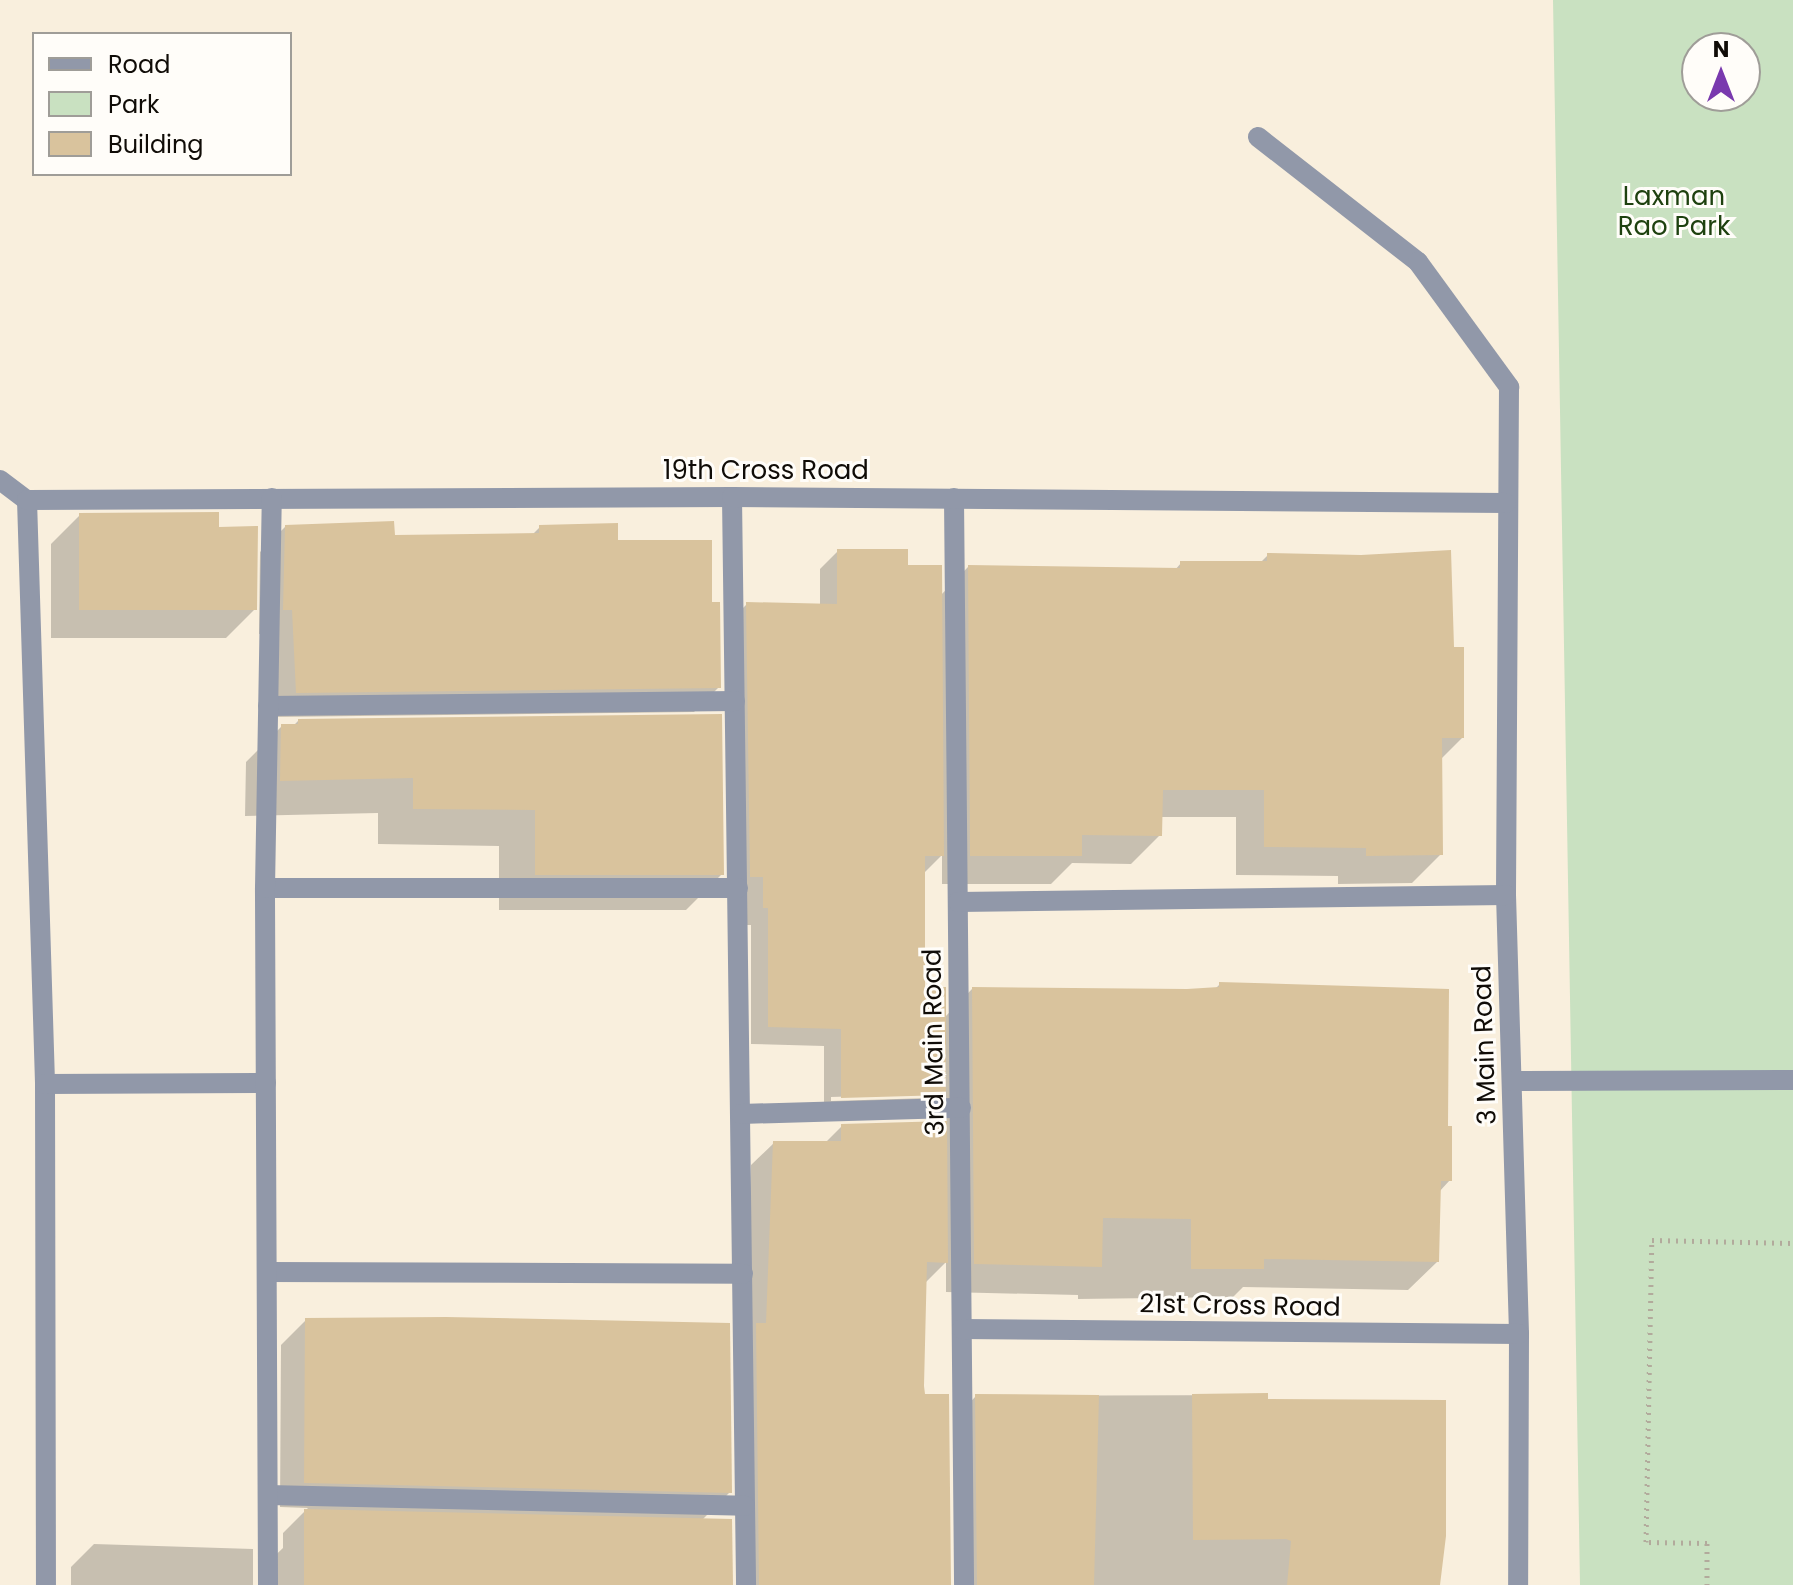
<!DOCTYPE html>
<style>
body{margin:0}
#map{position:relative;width:1793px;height:1585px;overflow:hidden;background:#f9efdd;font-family:Poppins,sans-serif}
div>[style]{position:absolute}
.green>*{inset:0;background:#c9e1c1}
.shadow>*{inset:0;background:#0003}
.building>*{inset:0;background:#d9c39d}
.path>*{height:5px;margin-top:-2.5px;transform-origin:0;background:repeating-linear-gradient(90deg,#b2aa9c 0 2px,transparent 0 8px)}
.minor>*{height:20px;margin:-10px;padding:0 10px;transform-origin:10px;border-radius:10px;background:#9198a9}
span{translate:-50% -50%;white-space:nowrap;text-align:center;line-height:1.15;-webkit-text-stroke:6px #fffdf9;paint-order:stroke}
.park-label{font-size:26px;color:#1e410f}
.street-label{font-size:26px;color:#100c07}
.legend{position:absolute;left:32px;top:32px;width:260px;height:144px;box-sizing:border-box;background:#fffdf9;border:2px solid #9f9d98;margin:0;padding:10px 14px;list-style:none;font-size:24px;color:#100c07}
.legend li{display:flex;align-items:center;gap:16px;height:40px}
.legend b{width:40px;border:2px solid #9f9d98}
.north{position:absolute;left:1681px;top:32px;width:80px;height:80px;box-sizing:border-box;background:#fffdf9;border:2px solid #9f9d98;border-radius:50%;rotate:0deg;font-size:22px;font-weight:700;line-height:32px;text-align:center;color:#100c07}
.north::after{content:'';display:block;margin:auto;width:28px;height:36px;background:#7939ae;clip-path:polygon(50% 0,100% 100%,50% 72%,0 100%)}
</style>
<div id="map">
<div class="green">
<i style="clip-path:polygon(evenodd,1553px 0,1793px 0,1793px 1585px,1580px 1585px,1553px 0,1697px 48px,1745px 48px,1745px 96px,1697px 96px,1697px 48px)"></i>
</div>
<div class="shadow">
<i style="clip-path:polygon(80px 515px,255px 609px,226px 638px,51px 638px,51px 544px)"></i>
<i style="clip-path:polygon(285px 527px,393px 537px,532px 535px,540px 527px,616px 542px,710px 604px,719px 687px,694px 712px,272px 717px,268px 634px,259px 634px,260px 552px)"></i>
<i style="clip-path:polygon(evenodd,838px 551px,906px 567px,940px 596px,968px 567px,1175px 570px,1181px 563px,1260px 563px,1268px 555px,1452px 649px,1462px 738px,1440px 760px,1441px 854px,1412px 883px,1338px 884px,1338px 876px,1236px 875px,1236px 817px,1161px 817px,1160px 835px,1131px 864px,1072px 863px,1051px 884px,942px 884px,942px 855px,923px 874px,923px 989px,944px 1018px,972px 989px,1214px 990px,1220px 984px,1446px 1128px,1450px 1180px,1439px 1192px,1437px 1262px,1408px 1290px,1243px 1287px,1233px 1297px,1078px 1299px,1078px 1295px,946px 1292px,946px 1262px,924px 1284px,922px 1386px,949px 1585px,737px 1585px,751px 1165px,774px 1143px,825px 1143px,842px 1126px,945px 1123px,944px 1095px,926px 1113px,824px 1115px,824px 1046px,751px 1044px,751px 925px,746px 925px,729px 622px,747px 604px,820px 605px,820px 569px,838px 551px,929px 1094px,929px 1098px,831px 1101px,831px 1097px,929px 1094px)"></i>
<i style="clip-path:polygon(298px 721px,722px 874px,686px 910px,499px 910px,499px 846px,378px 844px,378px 813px,245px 816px,246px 762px,282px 726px,293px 726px)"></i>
<i style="clip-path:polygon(306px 1320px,730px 1492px,702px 1520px,731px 1585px,259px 1585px,259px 1571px,283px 1548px,283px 1533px,308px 1508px,280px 1507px,281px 1345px)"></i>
<i style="clip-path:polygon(1266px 1395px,1266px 1401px,1440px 1585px,955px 1585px,954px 1419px,976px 1396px)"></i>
<i style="clip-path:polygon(94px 1544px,253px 1549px,253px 1585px,71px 1585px,71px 1567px)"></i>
</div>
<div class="building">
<i style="clip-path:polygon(219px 512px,219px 527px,258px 526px,257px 610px,79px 610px,79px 513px)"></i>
<i style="clip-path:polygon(394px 521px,395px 535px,539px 533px,539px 525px,618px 523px,618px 540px,712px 540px,712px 602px,720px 602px,721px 688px,296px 693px,292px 610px,283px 610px,285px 525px)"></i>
<i style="clip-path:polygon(837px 549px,908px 549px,908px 565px,942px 565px,944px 856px,925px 856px,925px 987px,946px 987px,946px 1095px,841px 1098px,841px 1029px,768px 1027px,768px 908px,763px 908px,763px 877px,750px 877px,746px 602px,837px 604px)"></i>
<i style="clip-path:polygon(1451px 550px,1454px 647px,1464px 647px,1464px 738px,1442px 738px,1443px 855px,1366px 856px,1366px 848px,1264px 847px,1264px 790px,1163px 790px,1162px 836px,1082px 835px,1082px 856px,970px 856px,968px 565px,1180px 568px,1180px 561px,1267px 561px,1267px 553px,1361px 555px)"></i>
<i style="clip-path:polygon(722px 714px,724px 875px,535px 875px,535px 810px,413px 809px,413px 778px,280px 781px,281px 724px,298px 724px,298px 719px)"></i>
<i style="clip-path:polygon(1219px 982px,1449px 989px,1448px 1126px,1452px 1126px,1452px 1181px,1441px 1181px,1439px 1262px,1264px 1259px,1264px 1269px,1191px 1269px,1191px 1219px,1103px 1218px,1102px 1267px,974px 1264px,972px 987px,1187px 989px,1219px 987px)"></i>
<i style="clip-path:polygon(947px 1121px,948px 1263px,927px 1262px,924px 1386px,925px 1394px,949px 1394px,951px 1585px,759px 1585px,756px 1323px,766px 1323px,773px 1141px,841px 1141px,841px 1124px)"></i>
<i style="clip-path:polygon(446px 1317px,730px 1323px,732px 1493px,304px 1483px,305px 1318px)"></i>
<i style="clip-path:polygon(1268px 1393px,1268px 1399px,1446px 1400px,1446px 1536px,1440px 1585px,1287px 1585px,1291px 1541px,1286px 1539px,1193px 1540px,1192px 1394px)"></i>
<i style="clip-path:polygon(975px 1394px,1099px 1395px,1094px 1585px,977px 1585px)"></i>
<i style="clip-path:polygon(304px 1509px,732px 1519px,733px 1585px,304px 1585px)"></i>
</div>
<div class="path">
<i style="left:1707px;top:1585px;width:42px;rotate:-90deg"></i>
<i style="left:1707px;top:1543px;width:61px;rotate:-179.1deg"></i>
<i style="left:1646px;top:1542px;width:302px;rotate:-88.9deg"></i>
<i style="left:1652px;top:1240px;width:141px;rotate:1.2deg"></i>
</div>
<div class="minor">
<i style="left:1258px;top:137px;width:203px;rotate:38deg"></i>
<i style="left:1418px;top:262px;width:155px;rotate:53.9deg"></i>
<i style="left:1509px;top:387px;width:508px;rotate:90.34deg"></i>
<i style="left:1506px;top:895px;width:439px;rotate:88.3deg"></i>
<i style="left:1519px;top:1334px;width:251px;rotate:90.2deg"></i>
<i style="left:0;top:480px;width:34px;rotate:37deg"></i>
<i style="left:27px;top:500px;width:584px;rotate:88.23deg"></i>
<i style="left:45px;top:1084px;width:501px;rotate:89.89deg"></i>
<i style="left:732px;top:497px;width:1088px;rotate:89.26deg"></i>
<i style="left:954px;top:498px;width:1087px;rotate:89.47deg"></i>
<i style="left:27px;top:500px;width:705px;rotate:-0.24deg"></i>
<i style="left:732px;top:497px;width:774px;rotate:0.44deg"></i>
<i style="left:268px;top:706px;width:467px;rotate:-0.6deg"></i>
<i style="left:265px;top:888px;width:473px"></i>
<i style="left:958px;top:902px;width:548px;rotate:-0.73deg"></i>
<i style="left:1512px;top:1081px;width:281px;rotate:-0.2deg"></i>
<i style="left:45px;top:1084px;width:221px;rotate:-0.3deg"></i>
<i style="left:741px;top:1114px;width:220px;rotate:-1.6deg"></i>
<i style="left:267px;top:1272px;width:476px;rotate:0.2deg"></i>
<i style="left:962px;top:1329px;width:557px;rotate:0.51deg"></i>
<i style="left:268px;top:1495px;width:477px;rotate:1.3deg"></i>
<i style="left:268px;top:1585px;width:697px;rotate:-90.25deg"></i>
<i style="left:265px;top:888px;width:390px;rotate:-89deg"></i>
</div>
<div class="park-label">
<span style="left:1674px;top:212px">Laxman<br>Rao Park</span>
</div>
<div class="street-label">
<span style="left:766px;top:471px">19th Cross Road</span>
<span style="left:934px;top:1042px;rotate:-91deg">3rd Main Road</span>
<span style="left:1485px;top:1045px;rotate:-92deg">3 Main Road</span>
<span style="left:1240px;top:1306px;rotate:1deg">21st Cross Road</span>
</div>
<ul class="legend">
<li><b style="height:10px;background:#9198a9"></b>Road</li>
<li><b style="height:22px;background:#c9e1c1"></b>Park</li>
<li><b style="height:22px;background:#d9c39d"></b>Building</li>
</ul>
<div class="north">N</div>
</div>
